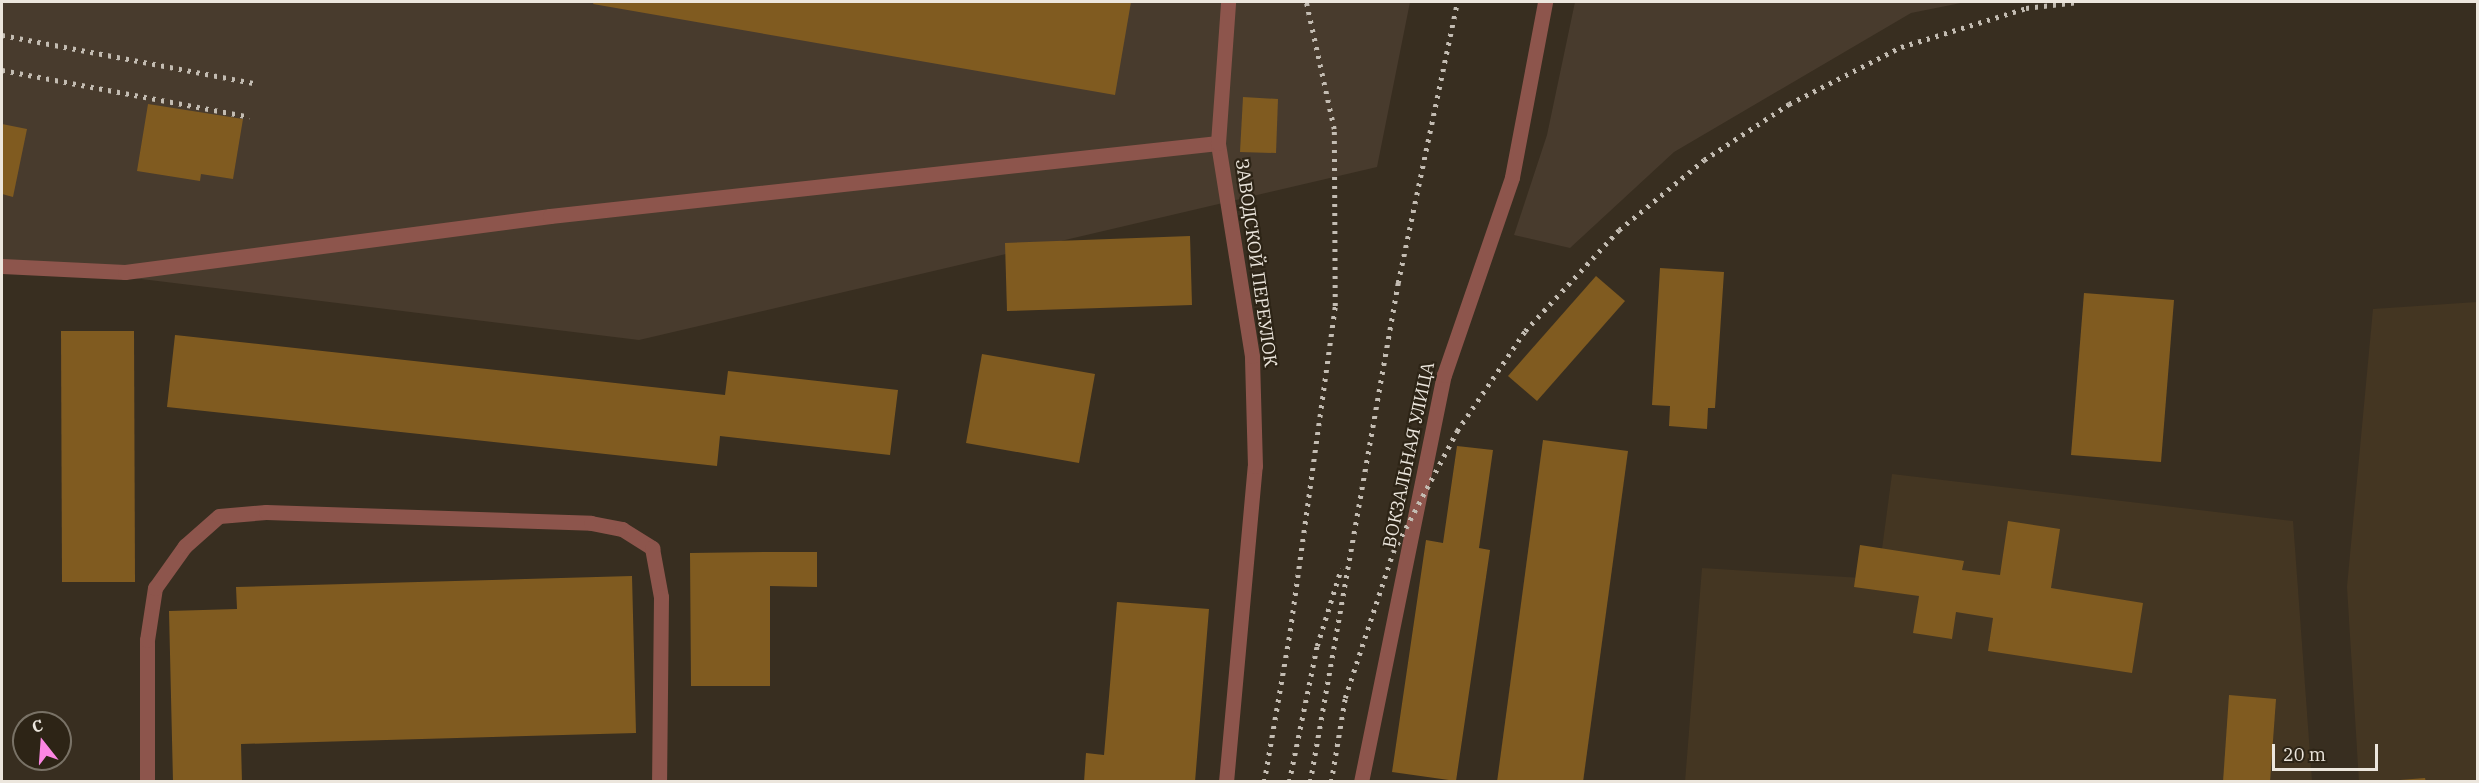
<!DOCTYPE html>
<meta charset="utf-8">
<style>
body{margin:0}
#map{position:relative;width:2479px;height:783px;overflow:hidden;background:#382e20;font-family:"IBM Plex Serif",serif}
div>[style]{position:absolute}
.built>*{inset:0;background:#443622}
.industrial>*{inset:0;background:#483b2d}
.building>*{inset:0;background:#805b20}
.minor>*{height:15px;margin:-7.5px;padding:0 7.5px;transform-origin:7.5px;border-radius:7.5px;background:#8d554c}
.rail>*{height:4.5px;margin-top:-2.25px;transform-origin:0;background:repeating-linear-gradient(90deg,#c3bcb2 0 3px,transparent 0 9px)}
span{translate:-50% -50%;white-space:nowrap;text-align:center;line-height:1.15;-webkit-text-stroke:4.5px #2d2416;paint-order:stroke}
.street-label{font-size:18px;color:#ece6dd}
.frame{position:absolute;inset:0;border:3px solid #ece6dd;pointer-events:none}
.north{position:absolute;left:12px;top:711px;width:60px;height:60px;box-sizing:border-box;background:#2d2416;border:2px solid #797266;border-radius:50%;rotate:343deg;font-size:16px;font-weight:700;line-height:24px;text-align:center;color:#ece6dd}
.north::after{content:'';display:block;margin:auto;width:21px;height:27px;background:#fc86e4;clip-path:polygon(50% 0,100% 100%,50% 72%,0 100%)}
.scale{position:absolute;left:2272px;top:744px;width:106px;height:27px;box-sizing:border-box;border:3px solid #ece6dd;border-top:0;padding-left:8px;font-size:18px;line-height:21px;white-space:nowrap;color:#ece6dd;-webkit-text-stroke:4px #2d2416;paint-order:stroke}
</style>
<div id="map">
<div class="built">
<i style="clip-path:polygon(2477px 302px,2477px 781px,2359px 782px,2347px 587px,2373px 309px)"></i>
<i style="clip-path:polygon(1892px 474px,2293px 521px,2312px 781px,1685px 782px,1702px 568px,1878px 579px)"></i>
</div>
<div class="industrial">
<i style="clip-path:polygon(2px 2px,1410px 2px,1377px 167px,639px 340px,2px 262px)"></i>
<i style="clip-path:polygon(1575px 2px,1966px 2px,1911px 13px,1674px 152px,1570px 248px,1514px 235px,1547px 135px)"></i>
</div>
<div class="building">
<i style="clip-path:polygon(594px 2px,1131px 2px,1115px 95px,593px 4px)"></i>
<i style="clip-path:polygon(1243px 97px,1278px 99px,1276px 153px,1240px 152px)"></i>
<i style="clip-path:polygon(148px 104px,243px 119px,233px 179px,201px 174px,200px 181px,137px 171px)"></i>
<i style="clip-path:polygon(2px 124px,27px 129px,13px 197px,2px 194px)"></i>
<i style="clip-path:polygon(1190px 236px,1192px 305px,1007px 311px,1005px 243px)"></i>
<i style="clip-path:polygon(1660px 268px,1724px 272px,1715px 408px,1708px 408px,1707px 429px,1669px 426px,1670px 406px,1652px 405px)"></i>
<i style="clip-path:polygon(1596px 276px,1625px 301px,1537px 401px,1508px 376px)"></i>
<i style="clip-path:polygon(2084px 293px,2174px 300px,2161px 462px,2071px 455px)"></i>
<i style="clip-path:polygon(61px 331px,134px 331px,135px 582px,62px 582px)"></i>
<i style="clip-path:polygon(175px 335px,725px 395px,728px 371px,898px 390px,890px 455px,720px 436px,717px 466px,167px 407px)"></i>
<i style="clip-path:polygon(982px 354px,1095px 374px,1079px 463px,966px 443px)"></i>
<i style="clip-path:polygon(1543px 440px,1628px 451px,1583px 782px,1497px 782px)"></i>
<i style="clip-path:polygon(1457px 446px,1493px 450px,1479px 548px,1490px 550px,1456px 781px,1392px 772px,1426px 540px,1443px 543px)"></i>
<i style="clip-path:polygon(2008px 521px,2060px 529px,2051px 588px,2143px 603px,2132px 673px,1988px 651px,1993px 618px,1956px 612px,1952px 639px,1913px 633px,1919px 596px,1854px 587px,1860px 545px,1964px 561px,1962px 570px,2000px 575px)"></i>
<i style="clip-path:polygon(769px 552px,817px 552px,817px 587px,770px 586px,770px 686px,691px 686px,690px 553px)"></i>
<i style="clip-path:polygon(632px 576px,636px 733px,241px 744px,242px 782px,173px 782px,169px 611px,237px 609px,236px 587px)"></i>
<i style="clip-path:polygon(1117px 602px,1209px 609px,1195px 782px,1084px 782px,1086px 753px,1104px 755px)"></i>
<i style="clip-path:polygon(2229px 695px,2276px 699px,2270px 782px,2223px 782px)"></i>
<i style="clip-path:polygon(2425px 778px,2426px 782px,2400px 782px,2400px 780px)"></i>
</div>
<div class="minor">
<i style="left:2px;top:266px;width:123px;rotate:2.8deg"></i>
<i style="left:125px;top:272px;width:429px;rotate:-7.5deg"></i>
<i style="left:550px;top:216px;width:672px;rotate:-6.24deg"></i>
<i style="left:147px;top:782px;width:142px;rotate:-90deg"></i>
<i style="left:147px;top:640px;width:53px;rotate:-81.3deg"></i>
<i style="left:155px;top:588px;width:52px;rotate:-54.5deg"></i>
<i style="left:185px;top:546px;width:45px;rotate:-41.4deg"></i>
<i style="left:219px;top:516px;width:47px;rotate:-4.9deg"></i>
<i style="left:266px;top:512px;width:325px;rotate:1.9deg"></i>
<i style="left:591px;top:523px;width:32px;rotate:11deg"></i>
<i style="left:622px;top:529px;width:36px;rotate:32deg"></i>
<i style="left:652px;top:548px;width:50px;rotate:79.6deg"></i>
<i style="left:661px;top:597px;width:185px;rotate:90.6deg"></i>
<i style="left:1226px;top:782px;width:317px;rotate:-84.8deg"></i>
<i style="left:1255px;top:466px;width:110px;rotate:-91.6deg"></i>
<i style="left:1252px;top:356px;width:216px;rotate:-99.1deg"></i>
<i style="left:1218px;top:143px;width:141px;rotate:-85.9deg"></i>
<i style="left:1361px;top:782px;width:415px;rotate:-78.5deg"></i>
<i style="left:1444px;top:375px;width:209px;rotate:-71deg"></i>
<i style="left:1512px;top:177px;width:178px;rotate:-79.3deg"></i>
</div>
<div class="rail">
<i style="left:2px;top:35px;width:256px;rotate:10.8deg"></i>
<i style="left:2px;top:70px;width:252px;rotate:10.7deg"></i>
<i style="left:1264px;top:782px;width:153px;rotate:-80.2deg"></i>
<i style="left:1290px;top:631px;width:328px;rotate:-82.1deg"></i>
<i style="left:1335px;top:306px;width:177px;rotate:-90.3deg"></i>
<i style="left:1334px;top:129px;width:130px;rotate:-102.4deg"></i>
<i style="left:1289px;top:782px;width:139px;rotate:-78.4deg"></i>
<i style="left:1317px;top:646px;width:81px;rotate:-72.7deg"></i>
<i style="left:1310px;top:782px;width:507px;rotate:-80deg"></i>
<i style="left:1398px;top:283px;width:287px;rotate:-78.1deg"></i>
<i style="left:1331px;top:782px;width:85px;rotate:-80.5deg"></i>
<i style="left:1345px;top:698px;width:154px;rotate:-71.8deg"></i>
<i style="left:1393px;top:552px;width:137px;rotate:-62.1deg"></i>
<i style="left:1457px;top:431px;width:121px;rotate:-55.8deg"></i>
<i style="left:1525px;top:331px;width:138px;rotate:-47.1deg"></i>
<i style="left:1619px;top:230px;width:110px;rotate:-39.5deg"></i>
<i style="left:1704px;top:160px;width:102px;rotate:-33.4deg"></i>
<i style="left:1789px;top:104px;width:126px;rotate:-27deg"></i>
<i style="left:1901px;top:47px;width:131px;rotate:-17.3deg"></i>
<i style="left:2026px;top:8px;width:53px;rotate:-6.5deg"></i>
</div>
<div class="street-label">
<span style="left:1256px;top:263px;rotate:82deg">ЗАВОДСКОЙ ПЕРЕУЛОК</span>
<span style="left:1409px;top:455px;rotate:-78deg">ВОКЗАЛЬНАЯ УЛИЦА</span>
</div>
<div class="frame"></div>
<div class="north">С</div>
<div class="scale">20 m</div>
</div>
